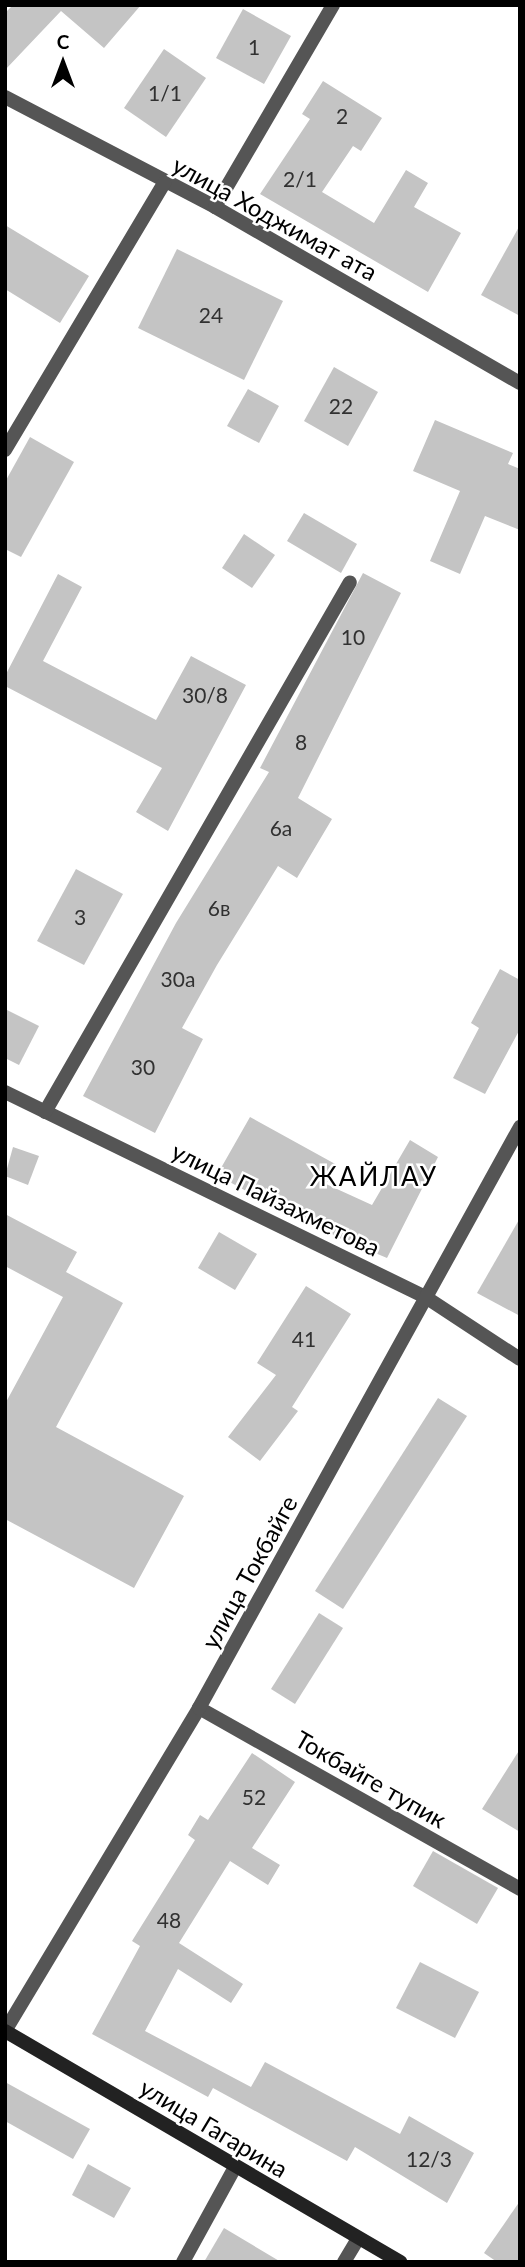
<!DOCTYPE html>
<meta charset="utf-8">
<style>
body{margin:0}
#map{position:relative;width:525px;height:2267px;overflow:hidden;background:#fff;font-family:Lato,sans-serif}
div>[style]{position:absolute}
.building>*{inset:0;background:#c4c4c4}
.lane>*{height:14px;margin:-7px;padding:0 7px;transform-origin:7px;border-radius:7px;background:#555}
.street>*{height:14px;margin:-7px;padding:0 7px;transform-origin:7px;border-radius:7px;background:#555}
.secondary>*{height:14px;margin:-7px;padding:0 7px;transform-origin:7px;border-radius:7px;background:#222}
span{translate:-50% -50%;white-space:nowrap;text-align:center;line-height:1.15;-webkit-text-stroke:5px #fff;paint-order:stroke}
.number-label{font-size:21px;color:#313131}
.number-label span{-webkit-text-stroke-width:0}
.street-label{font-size:24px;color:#000}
.neighbourhood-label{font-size:26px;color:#000;letter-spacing:2px}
.frame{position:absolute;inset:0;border:7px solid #000;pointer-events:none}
.north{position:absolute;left:28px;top:28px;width:70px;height:70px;-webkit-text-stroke:5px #fff;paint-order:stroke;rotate:0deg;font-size:19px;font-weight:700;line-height:28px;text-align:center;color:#000}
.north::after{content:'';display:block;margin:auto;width:24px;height:32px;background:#000;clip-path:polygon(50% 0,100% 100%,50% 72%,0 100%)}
</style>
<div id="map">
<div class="building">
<i style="clip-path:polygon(13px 5px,141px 5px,104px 48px,61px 11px,5px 70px,5px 13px)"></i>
<i style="clip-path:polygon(243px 9px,291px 36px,264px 84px,216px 58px)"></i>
<i style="clip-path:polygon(164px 49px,206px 78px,166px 137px,124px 108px)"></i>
<i style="clip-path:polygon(323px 81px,382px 118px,361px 151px,353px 146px,322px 192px,374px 223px,406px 170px,428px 183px,414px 207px,461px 233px,428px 292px,260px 194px,310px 119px,302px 114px)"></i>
<i style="clip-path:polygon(5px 225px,89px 276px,60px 323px,5px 289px)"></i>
<i style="clip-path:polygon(520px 225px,520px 316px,481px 295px)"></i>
<i style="clip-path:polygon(177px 249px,283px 301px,244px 380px,138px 328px)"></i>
<i style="clip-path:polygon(334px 367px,378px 392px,348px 446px,304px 421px)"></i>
<i style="clip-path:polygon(248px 389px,279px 406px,259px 443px,227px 426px)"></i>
<i style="clip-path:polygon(435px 420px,513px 453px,508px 464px,520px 469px,520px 530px,485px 516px,460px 574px,430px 561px,460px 491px,413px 471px)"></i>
<i style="clip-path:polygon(30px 437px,74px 462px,21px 557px,5px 549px,5px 482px)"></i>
<i style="clip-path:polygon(304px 513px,357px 544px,341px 573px,287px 541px)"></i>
<i style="clip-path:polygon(244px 534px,275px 555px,252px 588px,222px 568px)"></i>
<i style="clip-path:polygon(363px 573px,401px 593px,298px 798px,332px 819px,297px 878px,278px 866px,217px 965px,182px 1028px,203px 1039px,155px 1133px,83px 1096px,176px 923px,269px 772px,260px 768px)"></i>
<i style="clip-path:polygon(58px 574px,82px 587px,43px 661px,156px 720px,191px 656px,246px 685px,168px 831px,136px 812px,162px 768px,5px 686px,5px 676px)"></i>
<i style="clip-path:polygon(76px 869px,123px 894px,84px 965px,37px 941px)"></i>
<i style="clip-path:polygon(500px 969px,520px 980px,520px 1029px,485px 1094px,453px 1078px,479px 1028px,471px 1023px)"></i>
<i style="clip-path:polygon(5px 1009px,39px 1026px,19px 1065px,5px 1058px)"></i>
<i style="clip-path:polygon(250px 1117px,337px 1165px,326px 1184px,372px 1205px,410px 1140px,438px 1157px,387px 1258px,304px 1223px,217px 1175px)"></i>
<i style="clip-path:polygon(13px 1147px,39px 1156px,28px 1185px,5px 1176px)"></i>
<i style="clip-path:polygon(5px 1214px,77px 1252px,66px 1272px,123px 1303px,56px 1427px,184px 1496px,134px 1588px,5px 1519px,5px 1404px,63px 1297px,5px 1266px)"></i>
<i style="clip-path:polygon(520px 1218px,520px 1316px,477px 1293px)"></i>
<i style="clip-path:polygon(219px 1232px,257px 1254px,235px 1290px,198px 1268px)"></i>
<i style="clip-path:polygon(306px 1286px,351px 1314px,292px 1407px,298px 1411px,260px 1461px,228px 1437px,276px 1375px,257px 1363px)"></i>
<i style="clip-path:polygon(438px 1398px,467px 1416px,343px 1609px,315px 1591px)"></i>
<i style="clip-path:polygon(319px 1613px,343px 1628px,295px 1704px,271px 1689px)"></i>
<i style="clip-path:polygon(520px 1749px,520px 1832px,482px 1809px)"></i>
<i style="clip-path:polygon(252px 1753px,295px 1782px,252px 1848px,280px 1865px,268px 1885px,230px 1861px,179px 1943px,243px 1984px,231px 2003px,178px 1969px,145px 2031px,251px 2087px,265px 2062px,400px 2134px,409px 2116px,474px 2153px,447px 2203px,355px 2147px,347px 2161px,213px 2088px,208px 2097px,92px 2034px,140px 1946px,132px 1941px,195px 1840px,188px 1835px,200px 1815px,208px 1820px)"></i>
<i style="clip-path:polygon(433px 1851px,498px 1888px,477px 1924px,413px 1886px)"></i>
<i style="clip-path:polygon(420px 1962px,479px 1992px,455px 2038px,396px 2008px)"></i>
<i style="clip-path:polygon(5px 2082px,90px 2129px,73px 2159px,5px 2121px)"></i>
<i style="clip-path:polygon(88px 2164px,131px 2188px,114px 2218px,72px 2195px)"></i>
<i style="clip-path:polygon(520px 2201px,520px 2262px,497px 2262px,484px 2253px)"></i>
<i style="clip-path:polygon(224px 2228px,281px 2262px,204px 2262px)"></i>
</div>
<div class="lane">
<i style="left:183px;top:2262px;width:108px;rotate:-61.3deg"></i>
</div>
<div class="street">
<i style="left:5px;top:97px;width:237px;rotate:27.6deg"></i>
<i style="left:215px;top:207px;width:352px;rotate:30deg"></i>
<i style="left:215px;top:207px;width:234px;rotate:-59.7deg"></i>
<i style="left:5px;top:450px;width:311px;rotate:-59.2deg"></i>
<i style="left:5px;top:1092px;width:470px;rotate:26deg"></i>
<i style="left:427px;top:1298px;width:111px;rotate:33.3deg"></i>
<i style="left:45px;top:1112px;width:611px;rotate:-60.08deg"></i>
<i style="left:199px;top:1708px;width:369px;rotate:29.4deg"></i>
<i style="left:5px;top:2031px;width:377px;rotate:-59deg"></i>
<i style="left:199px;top:1708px;width:664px;rotate:-61.08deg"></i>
<i style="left:344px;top:2262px;width:27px;rotate:-59deg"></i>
</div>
<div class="secondary">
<i style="left:5px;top:2031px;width:458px;rotate:30.3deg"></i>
</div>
<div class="number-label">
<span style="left:254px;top:47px">1</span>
<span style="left:165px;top:93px">1/1</span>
<span style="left:342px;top:116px">2</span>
<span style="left:300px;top:179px">2/1</span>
<span style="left:211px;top:315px">24</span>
<span style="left:341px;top:406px">22</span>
<span style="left:353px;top:637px">10</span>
<span style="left:205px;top:695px">30/8</span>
<span style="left:301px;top:742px">8</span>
<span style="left:281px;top:828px">6а</span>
<span style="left:219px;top:908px">6в</span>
<span style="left:80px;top:917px">3</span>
<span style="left:178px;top:979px">30а</span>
<span style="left:143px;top:1067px">30</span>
<span style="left:304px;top:1339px">41</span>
<span style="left:254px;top:1797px">52</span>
<span style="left:169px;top:1920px">48</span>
<span style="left:429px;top:2159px">12/3</span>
</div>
<div class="street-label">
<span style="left:275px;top:218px;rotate:29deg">улица Ходжимат ата</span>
<span style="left:276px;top:1199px;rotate:26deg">улица Пайзахметова</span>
<span style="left:249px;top:1572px;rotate:-61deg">улица Токбайге</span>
<span style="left:371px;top:1779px;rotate:30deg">Токбайге тупик</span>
<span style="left:214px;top:2128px;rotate:31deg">улица Гагарина</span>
</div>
<div class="neighbourhood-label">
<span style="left:374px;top:1177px">ЖАЙЛАУ</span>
</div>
<div class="frame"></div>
<div class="north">С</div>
</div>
